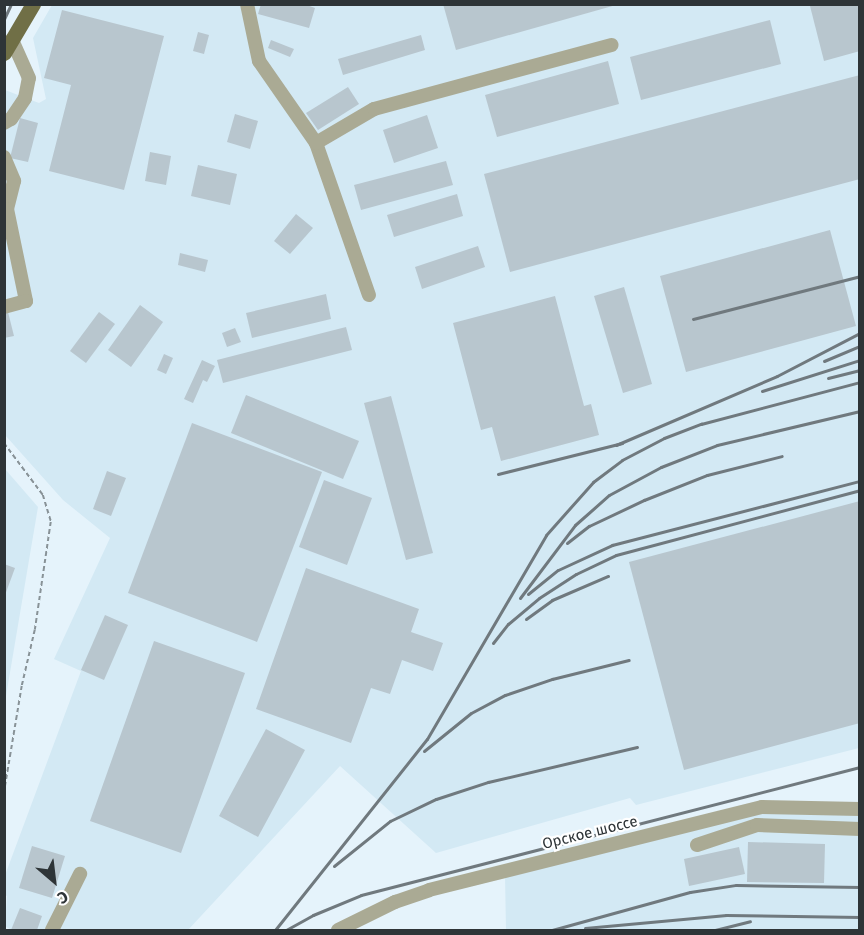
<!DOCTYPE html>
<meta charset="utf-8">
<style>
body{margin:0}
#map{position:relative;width:864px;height:935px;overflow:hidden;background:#e5f3fb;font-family:"Fira Sans",sans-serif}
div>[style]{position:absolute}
.built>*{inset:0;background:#d3e9f4}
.building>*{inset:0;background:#b8c6ce}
.path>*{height:1.5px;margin-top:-0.75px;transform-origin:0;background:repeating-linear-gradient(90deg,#889297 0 4.5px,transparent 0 7.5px)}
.minor>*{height:14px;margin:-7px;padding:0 7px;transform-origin:7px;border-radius:7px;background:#aaaa94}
.major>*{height:15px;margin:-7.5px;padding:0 7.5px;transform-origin:7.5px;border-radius:7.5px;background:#706f46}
.rail>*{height:3px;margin:-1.5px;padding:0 1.5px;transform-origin:1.5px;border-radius:1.5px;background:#70797e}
span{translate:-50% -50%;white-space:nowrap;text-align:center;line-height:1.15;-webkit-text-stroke:4.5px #fff;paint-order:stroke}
.street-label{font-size:15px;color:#2e3437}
.frame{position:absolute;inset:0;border:6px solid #2e3437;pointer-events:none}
.north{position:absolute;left:24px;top:851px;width:60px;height:60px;-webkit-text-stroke:4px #fff;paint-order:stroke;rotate:152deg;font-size:16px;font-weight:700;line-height:24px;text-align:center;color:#2e3437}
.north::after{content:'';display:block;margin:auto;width:21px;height:27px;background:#2e3437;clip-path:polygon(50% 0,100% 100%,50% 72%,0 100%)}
</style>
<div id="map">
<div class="built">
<i style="clip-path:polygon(52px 5px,859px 5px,859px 748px,636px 805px,630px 798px,436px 853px,340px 766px,188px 930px,11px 930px,5px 926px,7px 896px,5px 895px,4px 878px,81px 671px,54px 659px,110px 538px,63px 500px,5px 435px,5px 90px,39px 103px,46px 99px,33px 38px)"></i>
<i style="clip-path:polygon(5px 469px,38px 507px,5px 702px)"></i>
<i style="clip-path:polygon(755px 812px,859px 813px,859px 930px,506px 930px,505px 875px)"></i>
</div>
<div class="building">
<i style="clip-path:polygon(261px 4px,304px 4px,315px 8px,309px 28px,258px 14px)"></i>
<i style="clip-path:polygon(443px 4px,616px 4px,616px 5px,456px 50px)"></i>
<i style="clip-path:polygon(815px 4px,860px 4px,860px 51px,824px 61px,810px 6px)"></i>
<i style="clip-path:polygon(62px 10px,164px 36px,124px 190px,49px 171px,71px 85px,44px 78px)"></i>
<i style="clip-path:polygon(770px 20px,781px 64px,641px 100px,630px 57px)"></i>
<i style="clip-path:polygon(198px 32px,209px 35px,204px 54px,193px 51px)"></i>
<i style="clip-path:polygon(421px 35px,425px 50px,343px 75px,338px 59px)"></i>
<i style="clip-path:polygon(271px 40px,294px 49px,290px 57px,268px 48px)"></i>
<i style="clip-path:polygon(608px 61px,619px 104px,497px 137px,485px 95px)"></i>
<i style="clip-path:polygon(860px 75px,860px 179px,510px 272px,484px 174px)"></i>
<i style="clip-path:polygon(348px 87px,359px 104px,318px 130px,306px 113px)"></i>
<i style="clip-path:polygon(235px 114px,258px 121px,250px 149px,227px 142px)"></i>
<i style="clip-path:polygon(427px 115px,438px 148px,394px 163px,383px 130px)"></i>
<i style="clip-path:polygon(20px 118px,38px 123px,28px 162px,10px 158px)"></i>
<i style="clip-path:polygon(150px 152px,171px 156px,166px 185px,145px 181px)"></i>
<i style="clip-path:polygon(446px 161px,453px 185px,361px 210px,354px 185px)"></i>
<i style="clip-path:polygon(198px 165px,237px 174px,230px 205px,191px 196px)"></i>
<i style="clip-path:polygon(457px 194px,463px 216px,394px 237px,387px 215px)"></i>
<i style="clip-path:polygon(296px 214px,313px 228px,290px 254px,274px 241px)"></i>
<i style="clip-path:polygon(830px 230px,856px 326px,686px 372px,660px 276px)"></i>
<i style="clip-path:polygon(478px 246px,485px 267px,422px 289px,415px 267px)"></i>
<i style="clip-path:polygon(180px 253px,208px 260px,205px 272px,178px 265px)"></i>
<i style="clip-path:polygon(624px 287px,652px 384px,623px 393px,594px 296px)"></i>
<i style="clip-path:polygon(326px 294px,331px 319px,252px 338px,246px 313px)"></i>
<i style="clip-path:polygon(555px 296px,584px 406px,591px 404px,599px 435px,501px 461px,492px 427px,481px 430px,453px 323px)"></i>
<i style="clip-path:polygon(140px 305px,163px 322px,131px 367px,108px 350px)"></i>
<i style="clip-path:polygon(8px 312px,14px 336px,4px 338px,4px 313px)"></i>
<i style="clip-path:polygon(99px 312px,115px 324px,86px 363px,70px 351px)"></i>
<i style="clip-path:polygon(346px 327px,352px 350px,223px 383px,217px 360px)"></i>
<i style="clip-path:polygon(235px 328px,241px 342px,227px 347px,222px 333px)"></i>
<i style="clip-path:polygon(164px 354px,173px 358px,166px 374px,157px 370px)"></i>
<i style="clip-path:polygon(202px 360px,215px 366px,207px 382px,203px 380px,193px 403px,184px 399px)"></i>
<i style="clip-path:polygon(246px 395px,359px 441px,343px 479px,231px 433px)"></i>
<i style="clip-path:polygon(391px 396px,433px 553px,406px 560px,364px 403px)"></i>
<i style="clip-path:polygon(192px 423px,322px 472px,257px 642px,128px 593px)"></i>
<i style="clip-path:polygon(107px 471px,126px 478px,111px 516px,93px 509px)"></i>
<i style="clip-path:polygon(324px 480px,372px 498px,347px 565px,299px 547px)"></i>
<i style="clip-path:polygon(860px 501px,860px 723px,684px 770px,629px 562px)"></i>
<i style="clip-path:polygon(4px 564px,15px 568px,5px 595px,4px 594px)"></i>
<i style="clip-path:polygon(306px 568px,419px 609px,411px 632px,443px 643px,433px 671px,402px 660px,390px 694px,371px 688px,351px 743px,256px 709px)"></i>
<i style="clip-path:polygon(105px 615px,128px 625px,104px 680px,81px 670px)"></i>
<i style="clip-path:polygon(154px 641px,245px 673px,181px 853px,90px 821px)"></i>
<i style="clip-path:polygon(266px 729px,305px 750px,258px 837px,219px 816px)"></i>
<i style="clip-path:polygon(748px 842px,825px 844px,824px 883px,747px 882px)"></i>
<i style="clip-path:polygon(32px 846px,65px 856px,52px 898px,19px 888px)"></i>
<i style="clip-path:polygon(739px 847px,745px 874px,689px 886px,684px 859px)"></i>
<i style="clip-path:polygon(20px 908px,42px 916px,37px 930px,11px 930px)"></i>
</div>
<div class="path">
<i style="left:4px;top:443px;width:65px;rotate:53.1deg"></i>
<i style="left:43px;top:495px;width:28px;rotate:73deg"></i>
<i style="left:51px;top:522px;width:109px;rotate:98.4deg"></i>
<i style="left:35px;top:630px;width:57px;rotate:103.1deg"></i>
<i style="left:22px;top:686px;width:109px;rotate:99.5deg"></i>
</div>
<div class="minor">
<i style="left:247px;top:4px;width:58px;rotate:78.1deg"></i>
<i style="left:259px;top:61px;width:100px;rotate:55.2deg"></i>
<i style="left:316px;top:143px;width:161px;rotate:70.8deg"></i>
<i style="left:4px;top:123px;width:8px;rotate:-30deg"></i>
<i style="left:11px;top:119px;width:25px;rotate:-56deg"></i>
<i style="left:25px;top:98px;width:20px;rotate:-79deg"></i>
<i style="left:29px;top:78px;width:42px;rotate:-114.1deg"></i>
<i style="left:316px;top:143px;width:67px;rotate:-30.4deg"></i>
<i style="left:374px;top:109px;width:246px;rotate:-15.1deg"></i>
<i style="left:4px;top:157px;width:26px;rotate:67deg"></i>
<i style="left:14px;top:181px;width:29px;rotate:104deg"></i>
<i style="left:7px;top:209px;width:94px;rotate:78.3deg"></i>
<i style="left:26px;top:301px;width:23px;rotate:165deg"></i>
<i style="left:697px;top:845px;width:63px;rotate:-18.4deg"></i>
<i style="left:757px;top:825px;width:103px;rotate:2.2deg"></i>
<i style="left:52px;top:930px;width:63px;rotate:-63.4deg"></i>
<i style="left:338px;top:930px;width:64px;rotate:-26.2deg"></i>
<i style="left:395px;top:902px;width:36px;rotate:-19deg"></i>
<i style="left:429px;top:890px;width:343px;rotate:-14deg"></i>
<i style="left:762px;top:807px;width:98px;rotate:1.2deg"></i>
</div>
<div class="major">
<i style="left:4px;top:53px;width:57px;rotate:-59.4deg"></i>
</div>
<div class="rail">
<i style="left:4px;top:19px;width:17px;rotate:-65deg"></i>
<i style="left:693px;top:319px;width:172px;rotate:-14.4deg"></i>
<i style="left:824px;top:361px;width:39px;rotate:-23deg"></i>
<i style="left:828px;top:378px;width:33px;rotate:-14deg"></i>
<i style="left:762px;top:391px;width:103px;rotate:-17.6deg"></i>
<i style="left:616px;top:445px;width:175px;rotate:-23.2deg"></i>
<i style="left:777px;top:376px;width:93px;rotate:-27.4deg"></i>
<i style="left:498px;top:474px;width:128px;rotate:-14deg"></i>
<i style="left:567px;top:543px;width:28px;rotate:-38deg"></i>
<i style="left:589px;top:526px;width:61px;rotate:-25.3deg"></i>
<i style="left:644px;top:500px;width:68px;rotate:-21.6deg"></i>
<i style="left:707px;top:475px;width:77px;rotate:-14.2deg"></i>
<i style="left:528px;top:594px;width:38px;rotate:-39deg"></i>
<i style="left:558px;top:570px;width:60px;rotate:-24.8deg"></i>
<i style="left:612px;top:545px;width:256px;rotate:-14.5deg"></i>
<i style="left:520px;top:598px;width:91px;rotate:-53deg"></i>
<i style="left:575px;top:525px;width:45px;rotate:-41.4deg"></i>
<i style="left:609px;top:495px;width:59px;rotate:-28.3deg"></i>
<i style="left:661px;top:467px;width:60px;rotate:-21.4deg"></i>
<i style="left:717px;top:445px;width:147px;rotate:-13.4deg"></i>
<i style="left:526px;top:619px;width:32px;rotate:-36deg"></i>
<i style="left:552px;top:600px;width:61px;rotate:-23.2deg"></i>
<i style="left:493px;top:643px;width:24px;rotate:-52deg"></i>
<i style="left:508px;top:624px;width:40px;rotate:-40deg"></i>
<i style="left:539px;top:598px;width:44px;rotate:-33deg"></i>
<i style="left:576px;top:574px;width:44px;rotate:-25.4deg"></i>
<i style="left:616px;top:555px;width:253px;rotate:-14.9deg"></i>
<i style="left:424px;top:751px;width:60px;rotate:-39deg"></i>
<i style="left:471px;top:713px;width:38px;rotate:-28deg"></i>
<i style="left:505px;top:695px;width:50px;rotate:-18.8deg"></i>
<i style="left:552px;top:679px;width:79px;rotate:-13.9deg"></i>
<i style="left:334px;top:866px;width:72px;rotate:-38.8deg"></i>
<i style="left:390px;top:821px;width:51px;rotate:-25.6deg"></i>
<i style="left:436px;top:799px;width:55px;rotate:-18.1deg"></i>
<i style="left:488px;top:782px;width:153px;rotate:-13.2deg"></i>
<i style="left:585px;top:928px;width:142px;rotate:-5.3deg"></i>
<i style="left:726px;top:915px;width:134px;rotate:0.9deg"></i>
<i style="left:275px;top:930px;width:244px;rotate:-51.5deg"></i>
<i style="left:427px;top:739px;width:236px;rotate:-59.7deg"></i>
<i style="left:546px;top:535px;width:71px;rotate:-48.4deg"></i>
<i style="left:593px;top:482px;width:36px;rotate:-37deg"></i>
<i style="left:622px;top:460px;width:47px;rotate:-27.6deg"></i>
<i style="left:664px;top:438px;width:40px;rotate:-21deg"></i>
<i style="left:701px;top:424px;width:164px;rotate:-14.8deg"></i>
<i style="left:286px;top:930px;width:31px;rotate:-29deg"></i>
<i style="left:313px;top:915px;width:52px;rotate:-22.6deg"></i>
<i style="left:361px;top:895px;width:515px;rotate:-14.39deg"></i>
<i style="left:552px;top:930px;width:143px;rotate:-15.4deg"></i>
<i style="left:690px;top:892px;width:47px;rotate:-8.7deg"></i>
<i style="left:736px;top:885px;width:124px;rotate:0.9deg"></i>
<i style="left:715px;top:930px;width:36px;rotate:-14deg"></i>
</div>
<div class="street-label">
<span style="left:590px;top:833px;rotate:-14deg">Орское шоссе</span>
</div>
<div class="frame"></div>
<div class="north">С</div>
</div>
